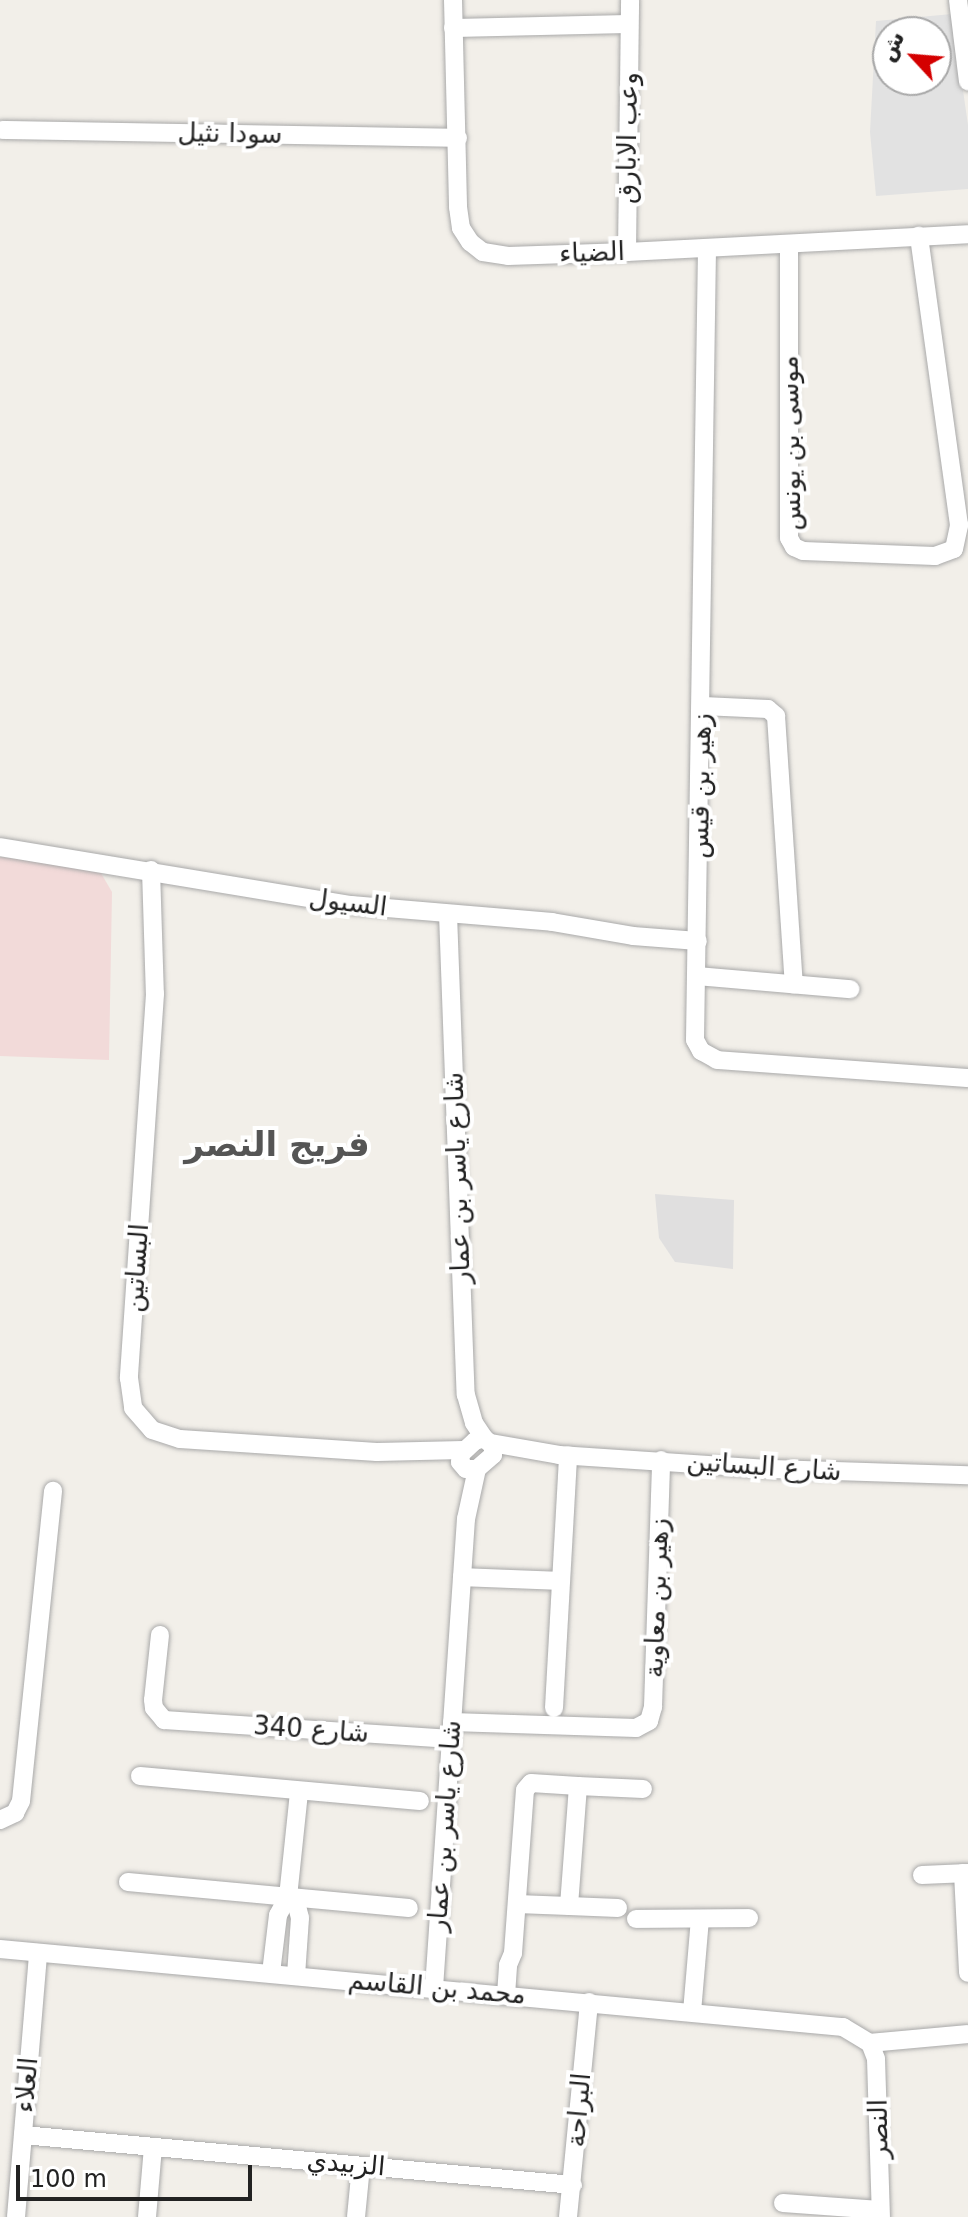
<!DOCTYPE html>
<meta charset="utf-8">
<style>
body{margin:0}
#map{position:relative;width:968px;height:2217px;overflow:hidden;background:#f2efe9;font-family:"DejaVu Sans",Vazirmatn,sans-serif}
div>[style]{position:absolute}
.residential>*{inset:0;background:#e0dfdf}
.commercial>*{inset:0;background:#f2dad9}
.parking>*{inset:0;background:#e2e2e2}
.roads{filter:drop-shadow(0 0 2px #a9a9a9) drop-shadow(0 0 2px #a9a9a9)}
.street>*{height:18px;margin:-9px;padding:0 9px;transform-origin:9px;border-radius:9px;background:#fff}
span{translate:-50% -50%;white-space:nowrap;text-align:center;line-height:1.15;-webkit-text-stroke:8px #fff;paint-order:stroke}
.street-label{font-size:26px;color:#222}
.district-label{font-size:34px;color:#555;font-weight:700}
.north{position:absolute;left:872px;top:16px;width:80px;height:80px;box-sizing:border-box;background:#fff;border:2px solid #a7a7a7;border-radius:50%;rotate:296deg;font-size:22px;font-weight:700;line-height:32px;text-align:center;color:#222}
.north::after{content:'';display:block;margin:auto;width:28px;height:36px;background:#d40000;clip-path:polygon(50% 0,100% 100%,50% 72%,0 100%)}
.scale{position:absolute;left:16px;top:2165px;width:236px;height:36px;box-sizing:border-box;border:4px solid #222;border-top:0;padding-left:10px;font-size:24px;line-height:28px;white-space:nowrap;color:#222;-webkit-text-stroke:6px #fff;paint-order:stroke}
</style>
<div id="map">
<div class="residential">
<i style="clip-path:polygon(655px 1194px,734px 1200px,733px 1269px,675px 1262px,659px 1238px)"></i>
</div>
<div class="commercial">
<i style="clip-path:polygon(0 857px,98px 868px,112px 892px,109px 1060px,0 1056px)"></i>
</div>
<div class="parking">
<i style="clip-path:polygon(evenodd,952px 14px,968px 125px,968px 189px,876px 196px,870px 132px,876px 21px,952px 14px,888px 32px,936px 32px,936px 80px,888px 80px,888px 32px)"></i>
</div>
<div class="roads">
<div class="street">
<i style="left:453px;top:0;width:207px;rotate:88.6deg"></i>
<i style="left:458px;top:207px;width:21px;rotate:82deg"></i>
<i style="left:461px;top:228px;width:17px;rotate:57deg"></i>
<i style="left:470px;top:242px;width:16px;rotate:38deg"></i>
<i style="left:483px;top:252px;width:25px;rotate:9deg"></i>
<i style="left:508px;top:256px;width:119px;rotate:-1.9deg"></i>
<i style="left:627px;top:252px;width:341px;rotate:-3deg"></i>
<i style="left:958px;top:0;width:82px;rotate:83deg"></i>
<i style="left:453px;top:28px;width:176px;rotate:-1.3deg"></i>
<i style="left:2px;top:130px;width:456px;rotate:1deg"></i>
<i style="left:789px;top:244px;width:294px;rotate:90deg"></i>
<i style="left:789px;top:538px;width:10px;rotate:61deg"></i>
<i style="left:794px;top:547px;width:10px;rotate:24deg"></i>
<i style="left:803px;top:551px;width:132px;rotate:2.2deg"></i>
<i style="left:935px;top:556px;width:20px;rotate:-20deg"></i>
<i style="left:954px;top:549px;width:25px;rotate:-78deg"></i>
<i style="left:959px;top:525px;width:292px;rotate:-97.9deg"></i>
<i style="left:707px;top:249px;width:791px;rotate:90.87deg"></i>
<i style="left:695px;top:1040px;width:13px;rotate:61deg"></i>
<i style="left:701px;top:1051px;width:18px;rotate:29deg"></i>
<i style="left:717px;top:1060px;width:252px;rotate:4.1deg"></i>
<i style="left:627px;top:252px;width:252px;rotate:-89.3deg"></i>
<i style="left:703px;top:706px;width:65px;rotate:2.6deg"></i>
<i style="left:768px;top:709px;width:11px;rotate:41deg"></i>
<i style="left:776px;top:716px;width:269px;rotate:86.2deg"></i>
<i style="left:0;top:847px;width:356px;rotate:9.4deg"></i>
<i style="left:351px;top:905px;width:202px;rotate:4.8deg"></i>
<i style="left:552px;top:922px;width:82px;rotate:9.8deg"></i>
<i style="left:633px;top:936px;width:65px;rotate:4.4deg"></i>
<i style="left:151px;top:870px;width:124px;rotate:88.2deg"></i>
<i style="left:155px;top:994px;width:385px;rotate:93.9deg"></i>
<i style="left:129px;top:1378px;width:30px;rotate:82deg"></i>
<i style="left:133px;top:1408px;width:29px;rotate:49deg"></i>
<i style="left:152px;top:1430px;width:29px;rotate:18deg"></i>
<i style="left:180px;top:1439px;width:197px;rotate:3.8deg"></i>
<i style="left:377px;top:1452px;width:86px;rotate:-1.3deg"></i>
<i style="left:448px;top:914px;width:481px;rotate:87.9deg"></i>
<i style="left:466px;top:1395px;width:29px;rotate:74deg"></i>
<i style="left:474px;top:1423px;width:18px;rotate:56deg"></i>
<i style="left:697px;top:976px;width:154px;rotate:4.9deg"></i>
<i style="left:484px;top:1438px;width:12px;rotate:42deg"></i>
<i style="left:493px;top:1446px;width:9px;rotate:90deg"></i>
<i style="left:493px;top:1455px;width:21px;rotate:139deg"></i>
<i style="left:477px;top:1469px;width:11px;rotate:180deg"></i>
<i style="left:466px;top:1469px;width:9px;rotate:-131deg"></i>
<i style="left:460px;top:1462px;width:8px;rotate:-83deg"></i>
<i style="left:461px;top:1454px;width:19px;rotate:-43deg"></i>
<i style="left:475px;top:1441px;width:9px;rotate:-18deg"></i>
<i style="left:491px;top:1443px;width:69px;rotate:10deg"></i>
<i style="left:559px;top:1455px;width:213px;rotate:3.8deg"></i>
<i style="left:772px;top:1469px;width:196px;rotate:1.8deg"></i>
<i style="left:462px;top:1577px;width:98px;rotate:2.3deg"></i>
<i style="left:160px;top:1635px;width:65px;rotate:96.1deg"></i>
<i style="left:153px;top:1700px;width:8px;rotate:83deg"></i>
<i style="left:154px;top:1708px;width:16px;rotate:50deg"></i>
<i style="left:164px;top:1720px;width:288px;rotate:3.8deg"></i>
<i style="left:554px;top:1708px;width:253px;rotate:-86.8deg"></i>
<i style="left:452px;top:1722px;width:184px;rotate:1.9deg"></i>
<i style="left:636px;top:1728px;width:15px;rotate:-28deg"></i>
<i style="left:649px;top:1721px;width:15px;rotate:-74deg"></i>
<i style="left:653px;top:1707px;width:247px;rotate:-88.1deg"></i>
<i style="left:140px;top:1776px;width:281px;rotate:5.1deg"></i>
<i style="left:578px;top:1786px;width:65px;rotate:2.6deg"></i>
<i style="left:0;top:1820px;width:17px;rotate:-25deg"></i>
<i style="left:15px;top:1813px;width:13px;rotate:-63deg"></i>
<i style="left:21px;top:1801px;width:312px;rotate:-84.1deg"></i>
<i style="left:963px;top:1873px;width:100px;rotate:87.1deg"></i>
<i style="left:922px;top:1875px;width:46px;rotate:-2.5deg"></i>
<i style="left:128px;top:1882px;width:282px;rotate:5.3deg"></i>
<i style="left:288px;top:1897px;width:13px;rotate:45deg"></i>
<i style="left:297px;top:1906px;width:12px;rotate:76deg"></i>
<i style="left:300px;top:1918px;width:57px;rotate:94deg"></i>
<i style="left:569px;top:1906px;width:49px;rotate:2.3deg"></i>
<i style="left:636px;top:1919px;width:113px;rotate:-0.5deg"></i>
<i style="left:0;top:1949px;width:847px;rotate:5.29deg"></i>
<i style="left:843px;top:2027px;width:31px;rotate:31deg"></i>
<i style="left:870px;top:2043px;width:17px;rotate:69deg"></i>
<i style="left:876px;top:2059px;width:158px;rotate:88.2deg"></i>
<i style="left:271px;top:1973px;width:58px;rotate:-83.1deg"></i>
<i style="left:278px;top:1915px;width:21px;rotate:-61deg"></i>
<i style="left:288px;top:1897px;width:105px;rotate:-84deg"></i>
<i style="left:434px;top:1988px;width:470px;rotate:-86.1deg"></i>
<i style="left:466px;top:1519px;width:51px;rotate:-77.6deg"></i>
<i style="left:506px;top:1995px;width:30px;rotate:-86deg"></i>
<i style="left:508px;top:1965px;width:13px;rotate:-67deg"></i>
<i style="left:513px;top:1953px;width:163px;rotate:-85.8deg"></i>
<i style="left:525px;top:1790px;width:9px;rotate:-49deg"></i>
<i style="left:531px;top:1783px;width:47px;rotate:3.7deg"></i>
<i style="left:578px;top:1786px;width:120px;rotate:94.3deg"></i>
<i style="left:569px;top:1906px;width:52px;rotate:-177.8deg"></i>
<i style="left:692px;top:2012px;width:93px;rotate:-85.1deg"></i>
<i style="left:870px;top:2043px;width:98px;rotate:-5.2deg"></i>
<i style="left:23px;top:2135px;width:552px;rotate:5.19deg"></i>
<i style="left:783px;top:2203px;width:97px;rotate:4.1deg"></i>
<i style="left:16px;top:2217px;width:265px;rotate:-85.2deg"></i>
<i style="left:147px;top:2217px;width:70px;rotate:-85.1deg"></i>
<i style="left:356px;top:2217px;width:51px;rotate:-84.4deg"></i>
<i style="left:568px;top:2217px;width:216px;rotate:-84.4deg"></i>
</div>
</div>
<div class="street-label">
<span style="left:230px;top:134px;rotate:1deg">سودا نثيل</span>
<span style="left:628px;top:138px;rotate:-89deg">وعب الابارق</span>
<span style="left:592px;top:253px;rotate:-2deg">الضياء</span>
<span style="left:791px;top:443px;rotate:-91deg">موسى بن يونس</span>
<span style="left:701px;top:786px;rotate:-89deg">زهير بن قيس</span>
<span style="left:348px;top:903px;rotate:7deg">السيول</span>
<span style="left:458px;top:1178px;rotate:-92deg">شارع ياسر بن عمار</span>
<span style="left:137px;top:1268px;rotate:-86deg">البساتين</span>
<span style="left:764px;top:1467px;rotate:4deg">شارع البساتين</span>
<span style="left:657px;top:1598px;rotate:-88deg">زهير بن معاوية</span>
<span style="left:311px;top:1730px;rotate:4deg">شارع 340</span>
<span style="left:445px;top:1826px;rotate:-86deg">شارع ياسر بن عمار</span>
<span style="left:437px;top:1988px;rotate:5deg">محمد بن القاسم</span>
<span style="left:27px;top:2085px;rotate:-85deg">العلاء</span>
<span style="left:579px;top:2110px;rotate:-85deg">البراحة</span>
<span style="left:879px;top:2129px;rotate:-91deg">النصر</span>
<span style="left:346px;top:2164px;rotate:5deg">الزبيدي</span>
</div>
<div class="district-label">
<span style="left:277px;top:1145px">فريج النصر</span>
</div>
<div class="north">ش</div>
<div class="scale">100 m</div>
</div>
